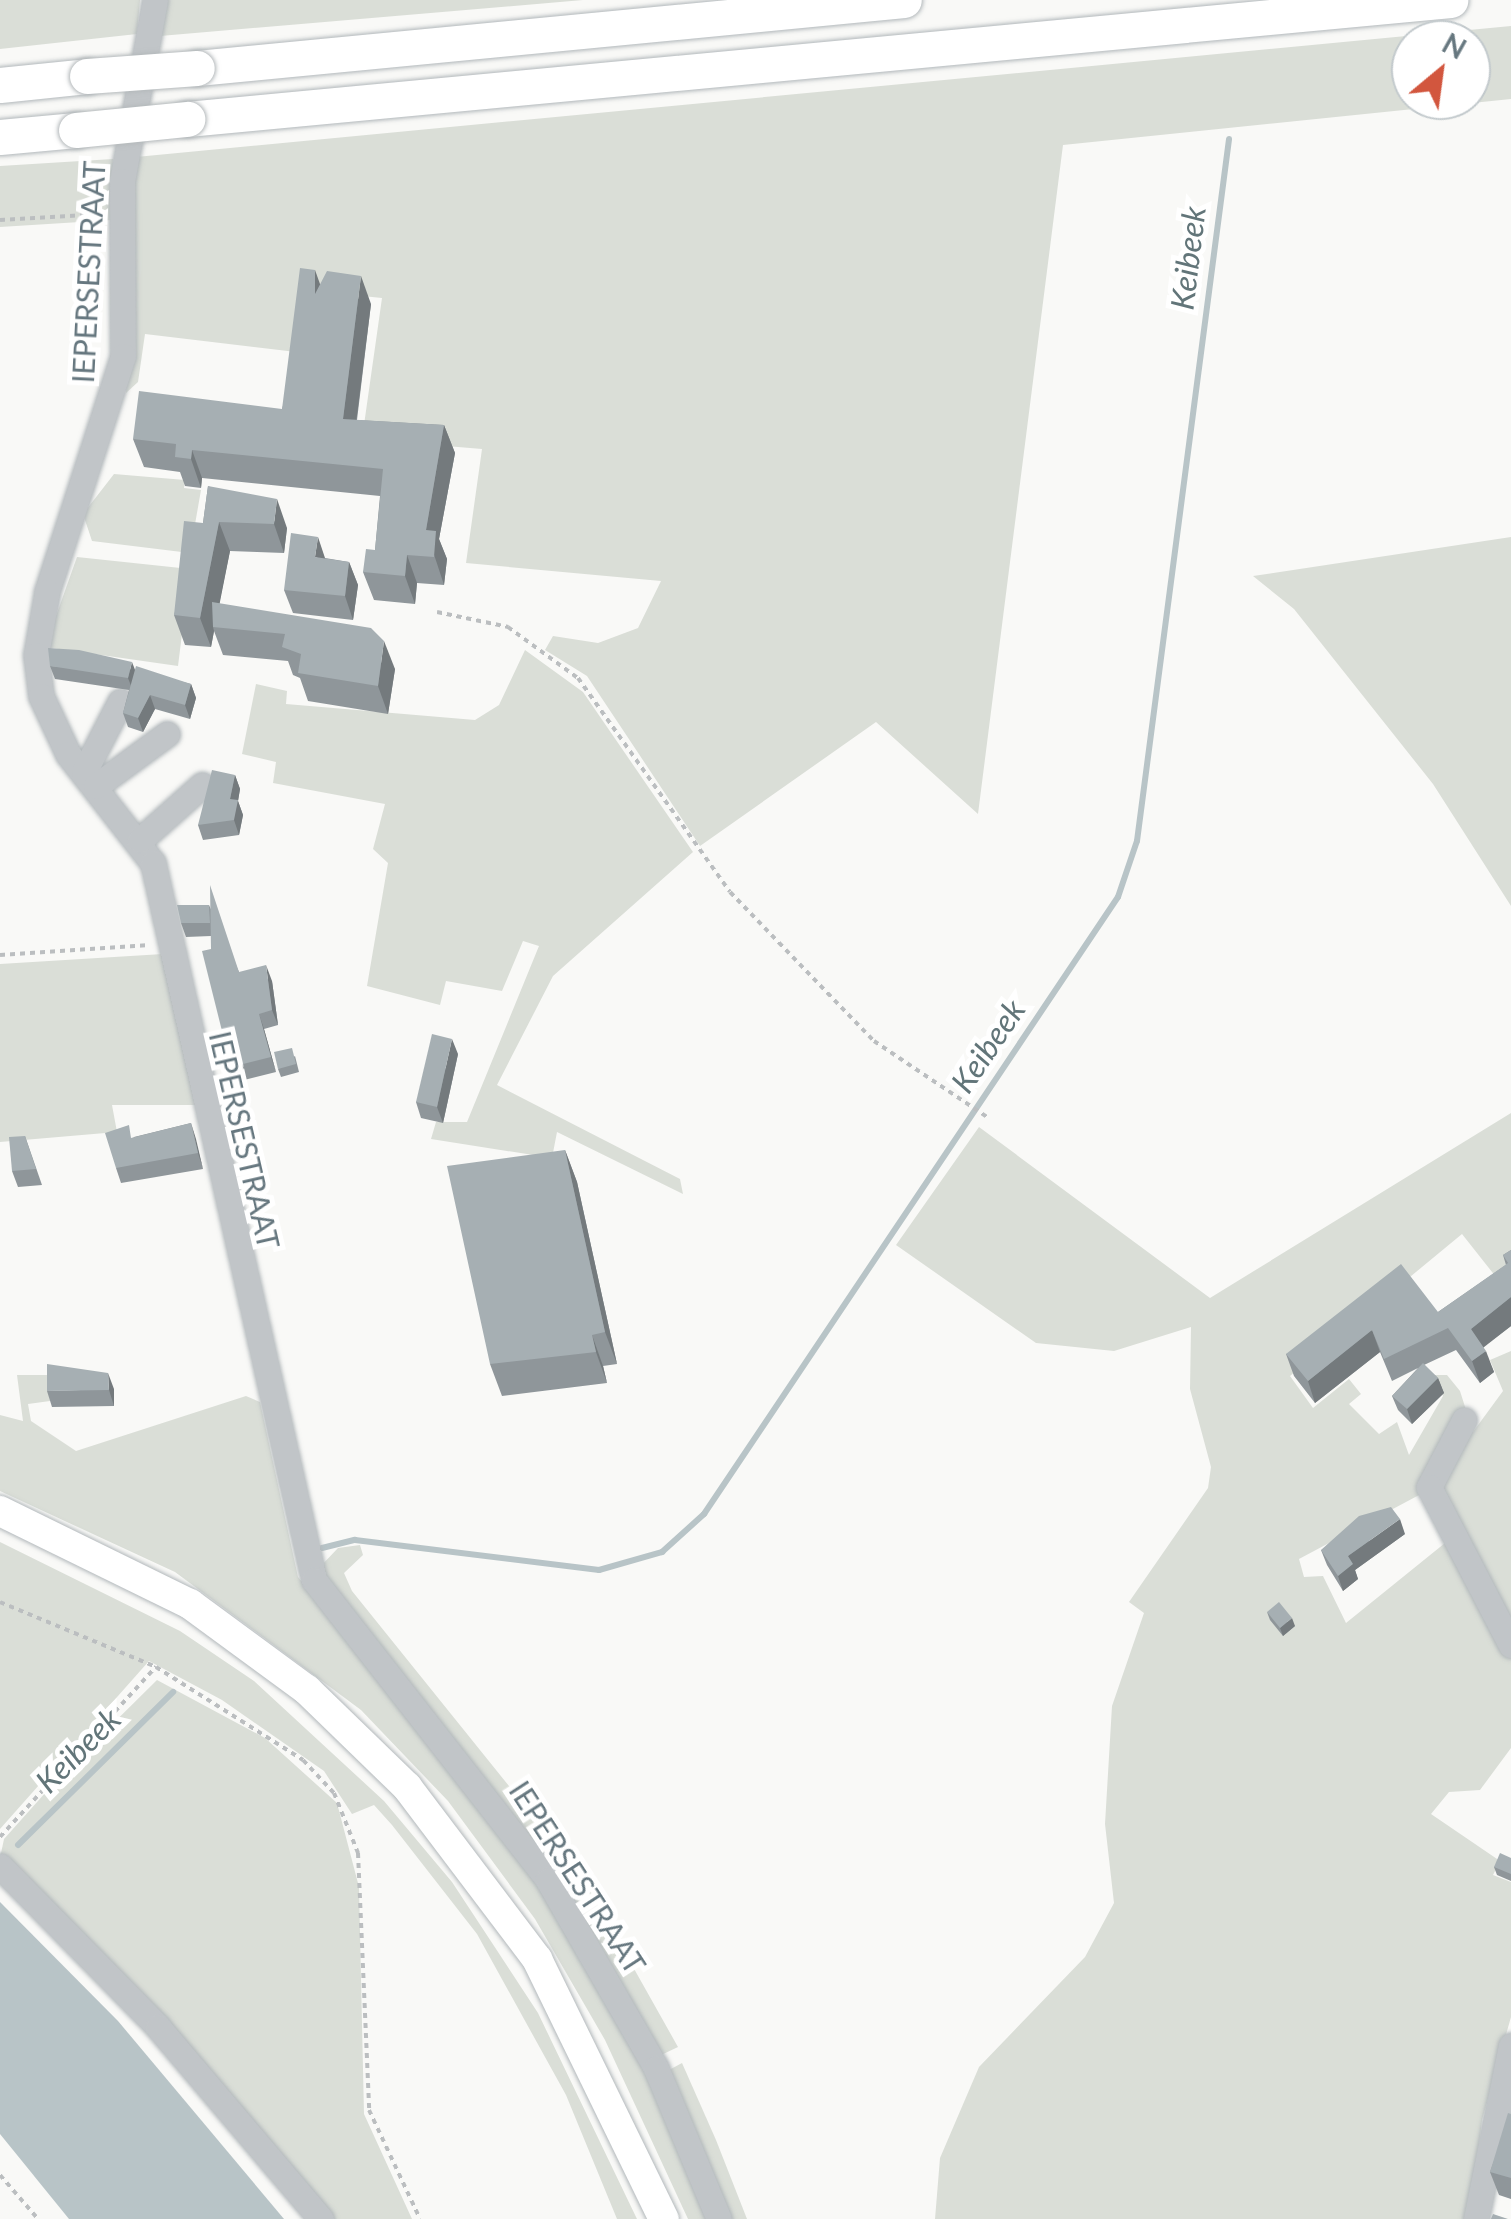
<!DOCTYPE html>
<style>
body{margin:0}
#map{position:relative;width:1511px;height:2219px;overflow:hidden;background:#f9f9f7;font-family:Lato,sans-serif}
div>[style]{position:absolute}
.green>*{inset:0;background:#daded7}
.water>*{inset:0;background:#b8c4c7}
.stream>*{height:6px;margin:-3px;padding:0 3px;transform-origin:3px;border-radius:3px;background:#b8c4c7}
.path>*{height:4px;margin-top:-2px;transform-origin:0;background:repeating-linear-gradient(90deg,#bbbec0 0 5px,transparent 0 10px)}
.roads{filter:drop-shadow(0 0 2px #b2b8bb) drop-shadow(0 0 2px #b2b8bb)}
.minor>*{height:25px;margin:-12.5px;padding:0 12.5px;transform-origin:12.5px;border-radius:12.5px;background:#c1c5c8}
.major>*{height:30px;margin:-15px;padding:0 15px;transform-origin:15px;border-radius:15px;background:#fff}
.highway>*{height:35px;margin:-17.5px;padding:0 17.5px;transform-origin:17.5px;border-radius:17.5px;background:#fff}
.bridges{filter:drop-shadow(0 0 2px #b4b9bb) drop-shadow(0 0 2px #b4b9bb)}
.highway-bridge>*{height:35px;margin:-17.5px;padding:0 17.5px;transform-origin:17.5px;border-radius:17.5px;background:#fff}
.wall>*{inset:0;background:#8f969a}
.shaded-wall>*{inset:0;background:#747a7d}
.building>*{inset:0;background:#a6afb3}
span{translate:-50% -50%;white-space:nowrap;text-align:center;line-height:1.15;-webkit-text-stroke:10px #fff;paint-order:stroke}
.street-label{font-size:30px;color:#66777f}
.water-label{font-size:32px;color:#627579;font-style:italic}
.north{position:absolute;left:1391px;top:20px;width:100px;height:100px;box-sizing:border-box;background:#fff;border:2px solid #c2c9cc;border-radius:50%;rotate:29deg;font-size:28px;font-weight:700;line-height:40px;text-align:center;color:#66777f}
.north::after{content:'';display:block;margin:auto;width:35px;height:45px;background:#d2563e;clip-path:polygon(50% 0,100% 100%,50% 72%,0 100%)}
</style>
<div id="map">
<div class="green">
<i style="clip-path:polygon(0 0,140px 0,137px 34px,0 49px)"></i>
<i style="clip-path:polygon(163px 0,583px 0,160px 36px)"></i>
<i style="clip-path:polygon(evenodd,1511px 26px,1511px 99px,1063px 145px,978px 814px,876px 722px,700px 846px,587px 676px,545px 650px,553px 636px,598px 643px,638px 628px,661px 581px,466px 563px,482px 449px,362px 439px,382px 298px,303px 290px,296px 352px,145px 334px,138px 382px,126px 393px,136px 157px,1511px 26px,1411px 40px,1471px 40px,1471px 100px,1411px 100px,1411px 40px)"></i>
<i style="clip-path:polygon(113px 159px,112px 220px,0 227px,0 166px)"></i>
<i style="clip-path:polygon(114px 474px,185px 480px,184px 488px,201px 490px,190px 553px,92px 541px,83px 514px)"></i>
<i style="clip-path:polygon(1511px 537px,1511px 906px,1433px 784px,1294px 609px,1253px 576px)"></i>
<i style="clip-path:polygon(77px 557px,190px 569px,178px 666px,45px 647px)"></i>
<i style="clip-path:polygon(525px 650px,583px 692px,693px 852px,553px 976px,497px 1085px,680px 1179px,683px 1194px,557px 1132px,552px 1158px,431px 1139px,436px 1122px,467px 1122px,539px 946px,523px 941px,502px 991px,446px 981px,440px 1005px,367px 986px,388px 863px,373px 849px,385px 804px,273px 783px,276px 762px,242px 754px,256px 684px,287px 691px,286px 704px,475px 720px,499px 705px)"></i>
<i style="clip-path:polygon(163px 954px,195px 1105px,112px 1105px,117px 1132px,0 1142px,0 964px)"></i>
<i style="clip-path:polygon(1511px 1113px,1511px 1270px,1496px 1277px,1462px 1234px,1290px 1376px,1313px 1408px,1349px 1379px,1361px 1394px,1349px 1404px,1379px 1434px,1397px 1422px,1409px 1455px,1443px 1396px,1432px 1375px,1447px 1375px,1460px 1391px,1473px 1432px,1503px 1391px,1490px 1360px,1511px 1351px,1511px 1639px,1421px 1494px,1299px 1559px,1304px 1577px,1323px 1576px,1346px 1623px,1445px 1543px,1511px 1654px,1511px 1748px,1480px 1790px,1449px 1792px,1431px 1814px,1500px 1861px,1493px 1875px,1511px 1882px,1511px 2017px,1482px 2120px,1470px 2219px,935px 2219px,940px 2158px,979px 2067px,1085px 1957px,1114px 1903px,1105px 1824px,1112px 1706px,1144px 1613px,1129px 1602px,1208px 1488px,1211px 1467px,1190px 1389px,1191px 1327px,1114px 1351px,1036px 1343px,896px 1245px,979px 1127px,1210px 1298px)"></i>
<i style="clip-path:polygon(17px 1375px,49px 1375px,50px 1401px,28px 1404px,31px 1421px,76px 1451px,246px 1396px,260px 1402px,298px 1577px,464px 1777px,601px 1978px,712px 2219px,688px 2219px,605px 2040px,535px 1919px,448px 1801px,361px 1710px,175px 1572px,0 1491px,0 1415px,23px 1421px)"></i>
<i style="clip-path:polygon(0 1542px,180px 1631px,254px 1681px,384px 1801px,452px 1882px,538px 2013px,637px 2219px,617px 2219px,566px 2095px,477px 1934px,392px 1825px,374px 1805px,352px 1814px,324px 1771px,222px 1700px,149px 1661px,0 1829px)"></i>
<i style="clip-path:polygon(360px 1545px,363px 1555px,344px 1573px,352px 1591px,583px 1878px,678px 2047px,659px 2056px,319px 1568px,338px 1548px)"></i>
<i style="clip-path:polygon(157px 1680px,265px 1738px,337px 1803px,359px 1887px,364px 2114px,412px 2219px,327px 2219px,0 1858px,4px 1839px,63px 1773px)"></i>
<i style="clip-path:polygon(682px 2063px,716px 2140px,747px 2219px,730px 2219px,669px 2070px)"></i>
</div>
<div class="water">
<i style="clip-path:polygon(0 1902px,118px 2021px,284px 2219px,69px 2219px,0 2134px)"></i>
</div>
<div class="stream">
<i style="left:322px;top:1548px;width:34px;rotate:-14deg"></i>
<i style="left:355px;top:1540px;width:246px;rotate:7deg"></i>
<i style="left:599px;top:1570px;width:66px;rotate:-15.9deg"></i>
<i style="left:662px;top:1552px;width:57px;rotate:-42.1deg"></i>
<i style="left:704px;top:1514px;width:743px;rotate:-56.14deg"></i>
<i style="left:1118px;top:897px;width:59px;rotate:-71.3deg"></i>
<i style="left:1137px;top:841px;width:708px;rotate:-82.53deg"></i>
<i style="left:18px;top:1845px;width:218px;rotate:-44.6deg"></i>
</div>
<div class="path">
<i style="left:0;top:220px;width:103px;rotate:-3.3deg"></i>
<i style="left:437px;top:612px;width:73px;rotate:11.9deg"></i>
<i style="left:508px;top:627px;width:87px;rotate:36.1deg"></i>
<i style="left:578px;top:678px;width:262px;rotate:54.6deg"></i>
<i style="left:730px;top:892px;width:207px;rotate:46deg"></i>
<i style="left:874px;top:1041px;width:136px;rotate:33.9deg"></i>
<i style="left:0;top:955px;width:150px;rotate:-3.8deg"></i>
<i style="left:0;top:1602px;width:169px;rotate:22.6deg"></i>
<i style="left:0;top:1837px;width:231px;rotate:-47.5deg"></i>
<i style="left:156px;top:1667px;width:174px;rotate:32.3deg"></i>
<i style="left:303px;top:1760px;width:45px;rotate:46.8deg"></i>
<i style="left:334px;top:1793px;width:65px;rotate:68.2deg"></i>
<i style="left:358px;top:1853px;width:257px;rotate:87.5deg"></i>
<i style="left:369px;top:2110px;width:120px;rotate:64.9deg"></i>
<i style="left:0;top:2175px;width:58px;rotate:49.2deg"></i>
</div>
<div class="roads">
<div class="minor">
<i style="left:155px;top:0;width:184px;rotate:100.3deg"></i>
<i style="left:122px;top:181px;width:175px;rotate:89.7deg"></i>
<i style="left:123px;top:356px;width:248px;rotate:107.9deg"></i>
<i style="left:47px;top:592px;width:64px;rotate:99.9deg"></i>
<i style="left:36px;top:655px;width:41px;rotate:83deg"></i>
<i style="left:41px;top:696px;width:64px;rotate:65deg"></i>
<i style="left:68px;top:754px;width:138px;rotate:52.1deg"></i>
<i style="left:153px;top:863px;width:735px;rotate:77.34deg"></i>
<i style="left:314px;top:1580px;width:380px;rotate:52deg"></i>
<i style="left:548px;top:1880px;width:217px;rotate:60.1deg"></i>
<i style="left:656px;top:2068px;width:164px;rotate:67.4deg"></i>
<i style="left:84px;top:772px;width:79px;rotate:-62.8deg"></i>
<i style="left:96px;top:786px;width:88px;rotate:-36.2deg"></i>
<i style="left:140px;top:840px;width:83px;rotate:-41.6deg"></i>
<i style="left:1464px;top:1420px;width:76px;rotate:117.6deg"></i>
<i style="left:1429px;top:1487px;width:178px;rotate:62.6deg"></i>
<i style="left:0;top:1866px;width:226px;rotate:45.5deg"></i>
<i style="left:158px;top:2027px;width:252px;rotate:49.7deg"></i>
<i style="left:1476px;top:2219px;width:177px;rotate:-78.6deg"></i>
</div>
<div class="major">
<i style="left:0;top:1511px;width:212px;rotate:26.1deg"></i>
<i style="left:190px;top:1604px;width:145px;rotate:36.3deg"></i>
<i style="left:307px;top:1690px;width:139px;rotate:44.1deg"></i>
<i style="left:407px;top:1787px;width:216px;rotate:52.9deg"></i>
<i style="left:537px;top:1959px;width:289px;rotate:64deg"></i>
</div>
<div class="highway">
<i style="left:197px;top:68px;width:710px;rotate:-5.49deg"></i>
<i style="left:0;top:85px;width:87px;rotate:-5.9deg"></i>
<i style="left:187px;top:119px;width:1269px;rotate:-5.38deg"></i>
<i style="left:0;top:137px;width:76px;rotate:-5.3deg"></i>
</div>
</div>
<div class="bridges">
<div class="highway-bridge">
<i style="left:87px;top:76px;width:110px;rotate:-4.2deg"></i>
<i style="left:76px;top:130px;width:112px;rotate:-5.7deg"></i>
</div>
</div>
<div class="wall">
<i style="clip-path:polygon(320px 284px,371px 304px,357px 420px,444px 425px,455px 453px,439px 539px,447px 559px,444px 585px,417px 583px,415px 604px,374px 600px,363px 572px,375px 550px,380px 496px,202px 478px,201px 488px,185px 486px,180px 472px,144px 467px,133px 439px,282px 409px)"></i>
<i style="clip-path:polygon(208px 486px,287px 528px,284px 553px,230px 551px,219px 604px,395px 669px,388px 714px,308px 701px,300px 678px,293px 675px,288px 661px,223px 655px,214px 631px,211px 647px,185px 645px,174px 615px,203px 523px)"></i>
<i style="clip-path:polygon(325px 558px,349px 562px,358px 585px,353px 620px,293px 613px,284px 590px)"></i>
<i style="clip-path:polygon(50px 666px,135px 670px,191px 684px,196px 698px,190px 719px,155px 709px,143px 732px,128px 727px,123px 713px,129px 690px,55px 679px)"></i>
<i style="clip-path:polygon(235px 775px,240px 789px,238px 801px,243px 815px,239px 835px,203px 840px,198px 825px)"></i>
<i style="clip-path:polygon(209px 905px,239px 972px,272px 981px,278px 1025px,264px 1029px,276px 1072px,236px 1082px,231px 1067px,211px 949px,211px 936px,186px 937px,181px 923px)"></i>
<i style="clip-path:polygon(458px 1054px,443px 1123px,421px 1118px,416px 1102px)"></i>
<i style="clip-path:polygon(295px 1056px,299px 1072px,281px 1077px,278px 1069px)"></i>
<i style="clip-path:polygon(191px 1123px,203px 1169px,121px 1183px,116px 1168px,134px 1137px)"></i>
<i style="clip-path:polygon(25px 1136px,42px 1185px,18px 1187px,12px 1171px)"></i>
<i style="clip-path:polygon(565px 1150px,577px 1182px,617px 1364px,603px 1366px,607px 1383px,502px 1396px,490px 1364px)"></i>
<i style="clip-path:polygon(1511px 1250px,1511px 1326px,1483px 1347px,1494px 1372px,1480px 1383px,1456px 1350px,1424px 1365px,1438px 1378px,1444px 1393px,1412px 1424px,1398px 1410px,1392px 1396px,1418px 1368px,1392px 1381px,1380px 1352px,1315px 1403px,1294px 1376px,1286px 1354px,1438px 1312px,1506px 1265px,1503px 1255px)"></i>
<i style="clip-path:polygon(114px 1389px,114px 1406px,52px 1407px,47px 1391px)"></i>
<i style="clip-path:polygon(1405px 1534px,1355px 1570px,1358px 1579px,1343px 1591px,1327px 1565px,1321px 1550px)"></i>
<i style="clip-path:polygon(1267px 1612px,1295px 1626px,1283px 1636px,1270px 1620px)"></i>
<i style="clip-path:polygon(1511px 1858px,1511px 1881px,1497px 1875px,1494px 1867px)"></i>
<i style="clip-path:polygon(1511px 2114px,1511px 2199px,1499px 2195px,1490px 2172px)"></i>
</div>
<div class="shaded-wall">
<i style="clip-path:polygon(315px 270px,325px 298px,315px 294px)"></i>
<i style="clip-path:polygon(361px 276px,371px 304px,353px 447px,343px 419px)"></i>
<i style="clip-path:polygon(444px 425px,455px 453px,439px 539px,447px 559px,444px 585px,426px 530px)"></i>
<i style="clip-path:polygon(192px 450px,202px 478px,201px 488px,191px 459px)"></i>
<i style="clip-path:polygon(277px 499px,287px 528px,284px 553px,274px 524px)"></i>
<i style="clip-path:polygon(219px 522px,230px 551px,215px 627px,213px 627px,214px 631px,211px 647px,200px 618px)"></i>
<i style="clip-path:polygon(318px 537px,326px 561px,315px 557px)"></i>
<i style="clip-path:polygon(407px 555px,417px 583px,415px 604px,405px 576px)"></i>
<i style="clip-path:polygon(349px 562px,358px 585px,353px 620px,345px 596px)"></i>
<i style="clip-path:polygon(384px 641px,395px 669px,388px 714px,378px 686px)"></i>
<i style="clip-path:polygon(132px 662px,137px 675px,133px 691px,128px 678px)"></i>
<i style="clip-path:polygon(191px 684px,196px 698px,190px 719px,185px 705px)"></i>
<i style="clip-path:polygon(150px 695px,155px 709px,143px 732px,138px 718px)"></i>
<i style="clip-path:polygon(235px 775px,240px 789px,238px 801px,243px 815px,239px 835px,234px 820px,230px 799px)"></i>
<i style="clip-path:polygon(266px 965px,272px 981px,278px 1025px,272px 1010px)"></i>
<i style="clip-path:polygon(259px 1014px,264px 1029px,276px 1072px,271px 1057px)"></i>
<i style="clip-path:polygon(452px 1039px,458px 1054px,443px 1123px,437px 1107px)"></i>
<i style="clip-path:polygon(191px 1123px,196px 1139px,203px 1169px,198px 1153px)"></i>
<i style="clip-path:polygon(565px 1150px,577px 1182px,617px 1364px,605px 1332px)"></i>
<i style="clip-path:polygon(1511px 1297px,1511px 1326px,1479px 1351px,1471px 1329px)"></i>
<i style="clip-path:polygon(1372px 1330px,1380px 1352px,1315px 1403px,1308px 1381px)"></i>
<i style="clip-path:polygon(592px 1335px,603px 1366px,607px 1383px,596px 1352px)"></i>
<i style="clip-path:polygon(1486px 1351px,1494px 1372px,1480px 1383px,1472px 1361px)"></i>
<i style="clip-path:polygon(108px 1373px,114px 1389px,114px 1406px,109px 1390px)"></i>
<i style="clip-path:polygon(1438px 1378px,1444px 1393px,1412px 1424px,1407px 1409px)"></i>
<i style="clip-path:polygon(1400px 1519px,1405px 1534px,1355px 1570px,1358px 1579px,1343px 1591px,1338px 1576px,1348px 1556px)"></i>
<i style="clip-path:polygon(1292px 1618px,1295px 1626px,1283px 1636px,1280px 1628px)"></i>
</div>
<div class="building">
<i style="clip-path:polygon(300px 268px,315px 270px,315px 294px,327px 271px,361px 276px,343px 419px,444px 425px,426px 530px,436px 531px,434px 557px,407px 555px,405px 576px,363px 572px,366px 549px,375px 550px,383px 469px,192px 450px,191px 459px,175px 457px,176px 444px,133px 439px,139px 391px,282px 409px)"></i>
<i style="clip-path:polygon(208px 486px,277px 499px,274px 524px,219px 522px,200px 618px,174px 615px,184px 521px,203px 523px)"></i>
<i style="clip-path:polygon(291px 533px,318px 537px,315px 557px,349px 562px,345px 596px,284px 590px)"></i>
<i style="clip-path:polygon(212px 602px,371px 628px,384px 641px,378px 686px,298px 673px,301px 654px,282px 647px,285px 634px,213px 627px)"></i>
<i style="clip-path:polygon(48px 648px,79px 650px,132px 662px,128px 678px,50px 666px)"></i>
<i style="clip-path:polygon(136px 666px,191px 684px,185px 705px,150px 695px,138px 718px,123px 713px)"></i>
<i style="clip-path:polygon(212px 770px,235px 775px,230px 799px,238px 800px,234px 820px,198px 825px)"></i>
<i style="clip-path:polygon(210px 885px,239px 972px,266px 965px,272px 1010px,259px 1014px,271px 1057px,231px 1067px,202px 951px,211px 949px)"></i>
<i style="clip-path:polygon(177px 905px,209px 905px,210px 923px,181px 923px)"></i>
<i style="clip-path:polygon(432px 1034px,452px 1039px,437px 1107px,416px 1102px)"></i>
<i style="clip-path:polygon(292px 1048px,296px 1064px,278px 1069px,274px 1052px)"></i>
<i style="clip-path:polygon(191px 1123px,198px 1153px,116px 1168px,105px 1133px,129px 1125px,131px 1138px)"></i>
<i style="clip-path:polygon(25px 1136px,36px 1169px,12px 1171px,9px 1137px)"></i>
<i style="clip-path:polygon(565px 1150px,605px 1332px,592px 1335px,596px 1352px,490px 1364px,447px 1166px)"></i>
<i style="clip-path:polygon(1511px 1250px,1511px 1297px,1471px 1329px,1486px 1351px,1472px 1361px,1448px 1328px,1384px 1359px,1372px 1330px,1308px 1381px,1286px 1354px,1401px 1264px,1438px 1312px,1508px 1263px,1503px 1255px)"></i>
<i style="clip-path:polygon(1423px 1363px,1438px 1378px,1407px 1409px,1392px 1396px)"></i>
<i style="clip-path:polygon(47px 1364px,108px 1373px,109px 1390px,47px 1391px)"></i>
<i style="clip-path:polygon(1391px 1507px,1400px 1519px,1348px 1556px,1353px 1564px,1338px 1576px,1321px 1550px,1359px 1516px)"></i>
<i style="clip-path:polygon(1279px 1602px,1292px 1618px,1280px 1628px,1267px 1612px)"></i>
<i style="clip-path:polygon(1500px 1853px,1511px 1858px,1511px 1874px,1494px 1867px)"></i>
<i style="clip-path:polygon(1508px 2113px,1511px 2114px,1511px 2178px,1490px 2172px)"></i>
<i style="clip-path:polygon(1493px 2214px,1508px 2219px,1491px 2219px)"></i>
</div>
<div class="street-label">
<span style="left:88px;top:272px;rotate:-87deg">IEPERSESTRAAT</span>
<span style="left:245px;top:1140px;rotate:77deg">IEPERSESTRAAT</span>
<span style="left:578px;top:1877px;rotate:57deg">IEPERSESTRAAT</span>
</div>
<div class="water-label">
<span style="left:1188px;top:258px;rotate:-83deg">Keibeek</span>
<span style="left:988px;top:1046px;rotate:-56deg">Keibeek</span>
<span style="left:78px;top:1750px;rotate:-45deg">Keibeek</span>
</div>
<div class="north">N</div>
</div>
